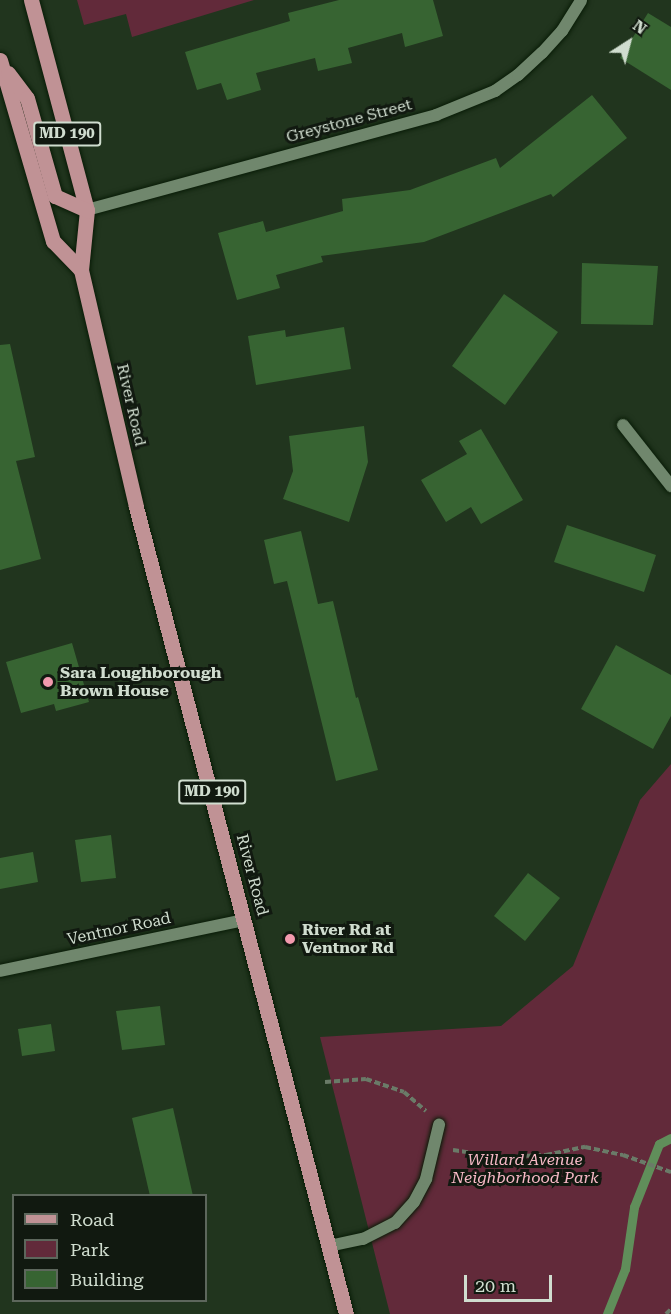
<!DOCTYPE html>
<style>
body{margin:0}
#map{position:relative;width:671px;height:1314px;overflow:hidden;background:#21351e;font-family:"Roboto Serif",serif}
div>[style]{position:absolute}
.green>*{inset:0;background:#622a3a}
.stream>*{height:9px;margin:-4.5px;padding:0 4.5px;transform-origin:4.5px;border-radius:4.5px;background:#608e5a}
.building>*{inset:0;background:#376432}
.path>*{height:4px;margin-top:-2px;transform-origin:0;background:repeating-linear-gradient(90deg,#6a7b68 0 6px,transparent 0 9px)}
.roads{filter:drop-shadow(0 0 2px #091c07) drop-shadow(0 0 2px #091c07)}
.lane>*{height:12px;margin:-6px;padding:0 6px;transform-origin:6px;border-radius:6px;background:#70876d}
.street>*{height:12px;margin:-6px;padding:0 6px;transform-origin:6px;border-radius:6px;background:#70876d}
.primary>*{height:15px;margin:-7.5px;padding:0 7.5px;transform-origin:7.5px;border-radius:7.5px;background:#c09295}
.dots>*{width:16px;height:16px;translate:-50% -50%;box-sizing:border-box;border:3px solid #111910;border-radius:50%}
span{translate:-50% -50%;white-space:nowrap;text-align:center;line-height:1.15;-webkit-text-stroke:6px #111910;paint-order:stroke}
.shield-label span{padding:2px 4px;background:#111910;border:2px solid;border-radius:4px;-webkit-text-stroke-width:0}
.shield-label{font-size:15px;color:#d0ddcf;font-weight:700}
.street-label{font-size:16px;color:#d0ddcf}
.poi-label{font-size:16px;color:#d0ddcf;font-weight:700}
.left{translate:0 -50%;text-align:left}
.park-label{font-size:16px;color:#f7b9c6;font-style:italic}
.legend{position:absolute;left:12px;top:1194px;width:195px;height:108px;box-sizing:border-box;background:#111910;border:2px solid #5d675c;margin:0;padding:8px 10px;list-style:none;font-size:18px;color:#d0ddcf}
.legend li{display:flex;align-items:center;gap:12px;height:30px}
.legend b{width:30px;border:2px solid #5d675c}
.north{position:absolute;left:599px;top:12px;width:60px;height:60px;-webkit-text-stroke:4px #111910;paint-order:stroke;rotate:36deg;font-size:16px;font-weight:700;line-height:24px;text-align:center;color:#d0ddcf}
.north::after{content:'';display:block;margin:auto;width:21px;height:27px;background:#d0ddcf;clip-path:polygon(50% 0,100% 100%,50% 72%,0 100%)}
.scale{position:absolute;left:464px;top:1275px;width:88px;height:27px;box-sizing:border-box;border:3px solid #d0ddcf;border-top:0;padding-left:8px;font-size:18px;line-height:21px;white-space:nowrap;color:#d0ddcf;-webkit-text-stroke:4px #111910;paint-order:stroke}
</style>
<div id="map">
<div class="green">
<i style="clip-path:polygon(77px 0,254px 0,132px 37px,126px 14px,84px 25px)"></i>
<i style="clip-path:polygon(671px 764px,671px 1314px,390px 1314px,320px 1037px,501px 1026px,573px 966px,640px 800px)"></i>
</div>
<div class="stream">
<i style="left:607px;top:1314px;width:48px;rotate:-68.2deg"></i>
<i style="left:625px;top:1269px;width:63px;rotate:-81.7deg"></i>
<i style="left:634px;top:1207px;width:68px;rotate:-68.4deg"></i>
<i style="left:659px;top:1144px;width:13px;rotate:-27deg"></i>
</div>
<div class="building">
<i style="clip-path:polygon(339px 0,433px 0,443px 36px,405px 47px,402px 33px,348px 48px,352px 63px,318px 71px,315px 58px,256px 73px,261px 90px,227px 100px,221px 83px,197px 90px,185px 52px,290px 21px,288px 13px)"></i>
<i style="clip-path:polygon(648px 13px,671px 27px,671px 90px,620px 58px)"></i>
<i style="clip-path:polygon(592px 95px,627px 138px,553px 197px,551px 194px,424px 242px,321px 256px,323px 262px,276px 275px,280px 288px,237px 300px,218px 233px,263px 221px,266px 232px,343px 211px,342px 199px,410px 190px,496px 158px,500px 168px)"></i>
<i style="clip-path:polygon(582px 263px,658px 266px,653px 325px,581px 324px)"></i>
<i style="clip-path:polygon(504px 294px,558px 332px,505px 405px,452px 366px)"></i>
<i style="clip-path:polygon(344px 327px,351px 369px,256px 385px,248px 336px,285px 330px,286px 337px)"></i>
<i style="clip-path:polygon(10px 344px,35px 457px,16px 461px,41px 559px,0 570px,0 345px)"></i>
<i style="clip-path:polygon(364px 426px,368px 462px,349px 522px,283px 499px,293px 471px,289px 436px)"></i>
<i style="clip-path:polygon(481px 429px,523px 500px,481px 524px,471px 507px,446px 522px,421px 480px,467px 454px,459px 441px)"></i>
<i style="clip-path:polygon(567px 525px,656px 555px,644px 592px,554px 562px)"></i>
<i style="clip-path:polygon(301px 531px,318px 604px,333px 601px,356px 698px,358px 697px,378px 770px,336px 781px,287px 581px,274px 584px,264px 540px)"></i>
<i style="clip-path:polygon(72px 643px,89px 702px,56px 711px,54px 704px,21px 713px,6px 662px)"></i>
<i style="clip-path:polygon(616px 645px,671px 675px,671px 716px,653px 749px,581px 709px)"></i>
<i style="clip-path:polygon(111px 835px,116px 878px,81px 882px,75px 840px)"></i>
<i style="clip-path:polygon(33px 852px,38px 882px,0 889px,0 858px)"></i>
<i style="clip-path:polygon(528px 873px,560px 898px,525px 941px,494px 916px)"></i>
<i style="clip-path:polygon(160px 1006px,165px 1045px,122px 1050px,116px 1011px)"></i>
<i style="clip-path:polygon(51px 1024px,55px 1051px,22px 1056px,18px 1029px)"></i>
<i style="clip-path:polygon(173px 1108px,193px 1196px,150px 1196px,132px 1118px)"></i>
</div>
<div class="path">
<i style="left:325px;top:1082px;width:41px;rotate:-4.2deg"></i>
<i style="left:366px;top:1079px;width:40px;rotate:18.9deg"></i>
<i style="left:404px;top:1092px;width:29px;rotate:41deg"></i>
<i style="left:453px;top:1150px;width:47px;rotate:8.7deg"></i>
<i style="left:499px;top:1157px;width:47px;rotate:-2.4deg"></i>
<i style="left:546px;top:1155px;width:40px;rotate:-12deg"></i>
<i style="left:585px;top:1147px;width:39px;rotate:12deg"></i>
<i style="left:623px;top:1155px;width:51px;rotate:19.5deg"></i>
<i style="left:666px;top:1314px;width:7px;rotate:-45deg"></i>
</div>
<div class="roads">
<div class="lane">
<i style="left:329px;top:1246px;width:35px;rotate:-12deg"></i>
<i style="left:363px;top:1239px;width:36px;rotate:-27deg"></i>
<i style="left:395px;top:1223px;width:28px;rotate:-48deg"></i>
<i style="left:414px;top:1202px;width:26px;rotate:-62deg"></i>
<i style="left:426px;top:1179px;width:56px;rotate:-76.5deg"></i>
</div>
<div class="street">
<i style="left:87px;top:210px;width:362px;rotate:-15.2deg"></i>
<i style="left:436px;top:115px;width:64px;rotate:-22.1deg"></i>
<i style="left:495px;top:91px;width:28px;rotate:-35deg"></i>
<i style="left:518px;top:75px;width:33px;rotate:-43deg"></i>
<i style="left:542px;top:53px;width:30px;rotate:-48deg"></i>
<i style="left:562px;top:31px;width:36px;rotate:-58deg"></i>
<i style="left:623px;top:425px;width:78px;rotate:51.8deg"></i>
<i style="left:0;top:971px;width:250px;rotate:-11.8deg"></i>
</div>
<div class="primary">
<i style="left:31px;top:0;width:217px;rotate:75.1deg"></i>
<i style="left:87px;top:210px;width:60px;rotate:95.7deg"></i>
<i style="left:81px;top:270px;width:243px;rotate:76.9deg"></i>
<i style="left:136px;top:507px;width:834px;rotate:75.41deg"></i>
<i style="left:0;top:60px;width:189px;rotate:73.7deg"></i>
<i style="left:53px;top:241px;width:40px;rotate:46deg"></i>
<i style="left:8px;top:73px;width:31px;rotate:53deg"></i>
<i style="left:27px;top:98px;width:102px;rotate:74.1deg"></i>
<i style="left:55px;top:196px;width:35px;rotate:24deg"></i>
</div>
</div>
<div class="dots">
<i style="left:48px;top:682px;background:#f29aae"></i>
<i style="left:290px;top:939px;background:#f29aae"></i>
</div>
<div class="shield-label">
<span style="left:67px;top:134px">MD 190</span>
<span style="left:212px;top:792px">MD 190</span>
</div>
<div class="street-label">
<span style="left:349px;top:121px;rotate:-15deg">Greystone Street</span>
<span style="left:131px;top:405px;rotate:77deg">River Road</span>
<span style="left:252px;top:875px;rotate:75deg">River Road</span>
<span style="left:119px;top:929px;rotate:-12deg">Ventnor Road</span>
</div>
<div class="poi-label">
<span class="left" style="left:60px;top:682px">Sara Loughborough<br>Brown House</span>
<span class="left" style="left:302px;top:939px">River Rd at<br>Ventnor Rd</span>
</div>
<div class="park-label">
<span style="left:525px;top:1169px">Willard Avenue<br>Neighborhood Park</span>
</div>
<ul class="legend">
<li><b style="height:8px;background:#c09295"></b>Road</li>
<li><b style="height:16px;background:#622a3a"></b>Park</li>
<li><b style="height:16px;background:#376432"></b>Building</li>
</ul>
<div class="north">N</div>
<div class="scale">20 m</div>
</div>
